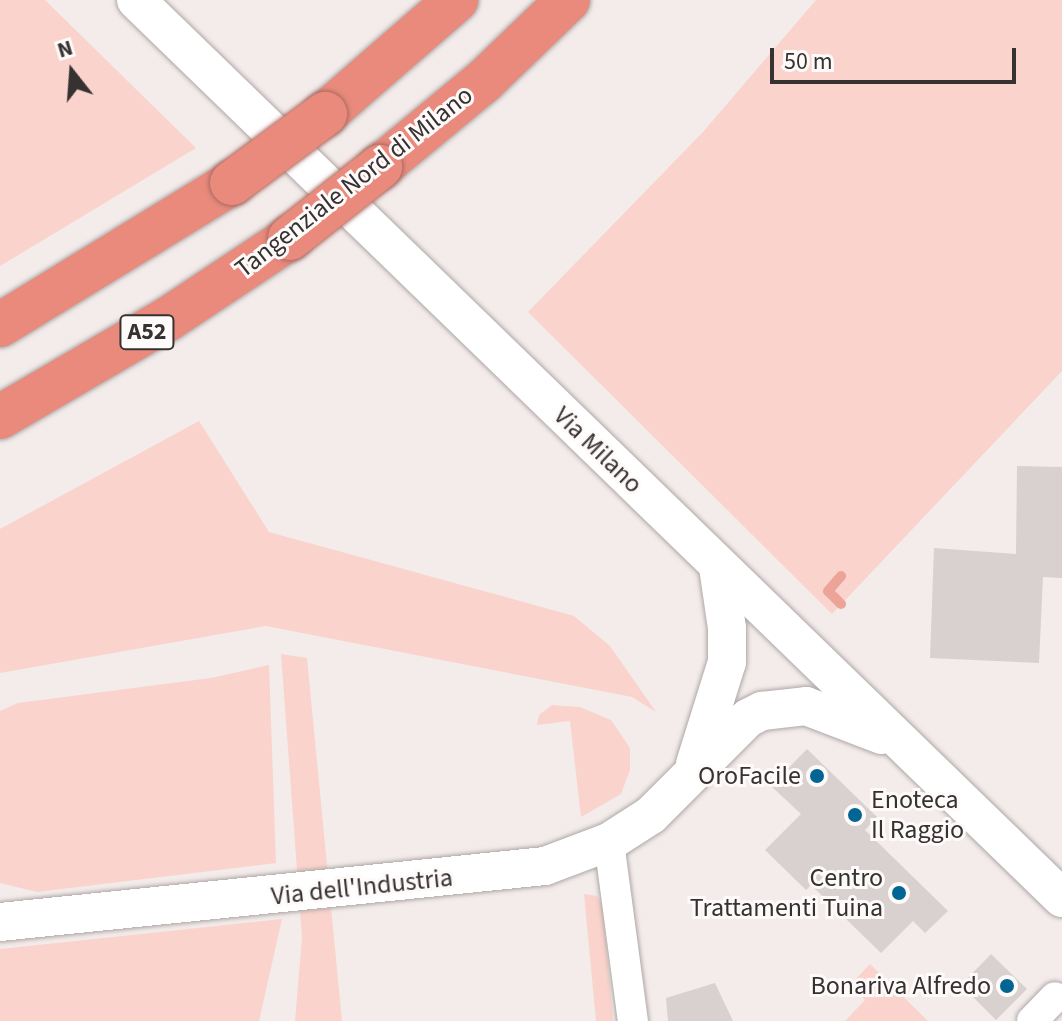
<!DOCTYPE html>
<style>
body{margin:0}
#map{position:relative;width:1062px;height:1021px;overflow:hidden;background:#f3ecea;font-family:"Source Sans 3",sans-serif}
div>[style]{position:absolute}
.green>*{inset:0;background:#fad3cc}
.stream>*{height:10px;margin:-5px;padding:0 5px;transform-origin:5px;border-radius:5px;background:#eca499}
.building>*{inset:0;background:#d8d1cf}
.roads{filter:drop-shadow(0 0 2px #aea7a6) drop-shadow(0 0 2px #aea7a6)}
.minor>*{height:30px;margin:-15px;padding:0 15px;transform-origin:15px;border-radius:15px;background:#fff}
.tertiary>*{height:38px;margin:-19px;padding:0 19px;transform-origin:19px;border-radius:19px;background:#fff}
.motorway>*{height:44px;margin:-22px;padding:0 22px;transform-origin:22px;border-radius:22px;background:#e98a7c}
.bridges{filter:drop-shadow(0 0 2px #aa6b62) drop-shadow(0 0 2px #aa6b62)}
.motorway-bridge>*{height:44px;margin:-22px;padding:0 22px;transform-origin:22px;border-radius:22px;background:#e98a7c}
.dots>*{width:22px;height:22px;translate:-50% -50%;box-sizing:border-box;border:4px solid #fefaf9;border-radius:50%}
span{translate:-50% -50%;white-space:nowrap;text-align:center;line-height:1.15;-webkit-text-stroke:6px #fefaf9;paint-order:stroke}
.shield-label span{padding:2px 6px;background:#fefaf9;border:2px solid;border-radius:6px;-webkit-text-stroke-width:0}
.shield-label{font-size:24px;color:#353231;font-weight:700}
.street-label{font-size:26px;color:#353231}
.poi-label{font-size:26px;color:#353231}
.right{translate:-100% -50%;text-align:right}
.left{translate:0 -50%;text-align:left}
.north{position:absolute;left:32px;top:32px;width:80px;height:80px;-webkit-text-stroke:6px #fefaf9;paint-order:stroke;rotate:343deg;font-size:22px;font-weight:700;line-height:32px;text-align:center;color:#353231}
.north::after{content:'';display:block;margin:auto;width:28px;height:36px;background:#353231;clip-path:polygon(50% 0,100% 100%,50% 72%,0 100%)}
.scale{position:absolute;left:770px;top:48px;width:246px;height:36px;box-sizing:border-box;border:4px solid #353231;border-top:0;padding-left:10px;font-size:24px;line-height:28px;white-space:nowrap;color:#353231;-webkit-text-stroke:6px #fefaf9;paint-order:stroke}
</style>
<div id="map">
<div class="green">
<i style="clip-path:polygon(0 0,45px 0,196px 148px,0 266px)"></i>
<i style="clip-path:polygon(816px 0,1062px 0,1062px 371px,832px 614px,528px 312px,703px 132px)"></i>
<i style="clip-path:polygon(199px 421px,269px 532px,574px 616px,610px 646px,656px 712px,632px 697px,266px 626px,0 673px,0 529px)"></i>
<i style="clip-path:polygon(281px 654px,307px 658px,342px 1021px,295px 1021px,302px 937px)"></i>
<i style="clip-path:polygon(269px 665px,276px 863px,37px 892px,0 883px,0 711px,18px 703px,211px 678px)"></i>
<i style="clip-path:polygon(552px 705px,580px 707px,611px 720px,630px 748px,630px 770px,621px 794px,581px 817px,570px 721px,537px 725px,539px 715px)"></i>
<i style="clip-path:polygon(584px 894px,597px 896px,603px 907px,613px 1021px,596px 1021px)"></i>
<i style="clip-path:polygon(282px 919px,259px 1021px,0 1021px,0 949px)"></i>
<i style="clip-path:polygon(870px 964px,928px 1021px,845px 1021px,865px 1000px,850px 985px)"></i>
</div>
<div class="stream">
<i style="left:841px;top:604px;width:18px;rotate:-135deg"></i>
<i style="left:828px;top:591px;width:20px;rotate:-49deg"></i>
</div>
<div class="building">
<i style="clip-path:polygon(1017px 466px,1062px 467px,1062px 578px,1043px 577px,1039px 663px,930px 658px,934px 548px,1016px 554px)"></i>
<i style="clip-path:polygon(807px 749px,877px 817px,865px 830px,948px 911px,925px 933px,913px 921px,881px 953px,811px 885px,806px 890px,765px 850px,801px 814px,771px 786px)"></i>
<i style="clip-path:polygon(991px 954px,1027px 989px,996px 1020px,961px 985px)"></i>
<i style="clip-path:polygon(715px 983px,733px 1021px,668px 1021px,666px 998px)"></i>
</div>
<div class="roads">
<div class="minor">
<i style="left:609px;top:842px;width:181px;rotate:82.4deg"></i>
<i style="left:1032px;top:1021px;width:33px;rotate:-46deg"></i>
</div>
<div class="tertiary">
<i style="left:136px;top:0;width:1290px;rotate:44.12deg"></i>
<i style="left:695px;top:764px;width:107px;rotate:-72.6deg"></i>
<i style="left:727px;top:662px;width:34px;rotate:-90deg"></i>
<i style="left:727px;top:628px;width:62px;rotate:-98.4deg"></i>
<i style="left:0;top:922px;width:548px;rotate:-5.87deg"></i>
<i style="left:545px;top:866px;width:68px;rotate:-20.6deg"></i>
<i style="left:609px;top:842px;width:50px;rotate:-32.7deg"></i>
<i style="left:651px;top:815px;width:137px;rotate:-45deg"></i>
<i style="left:748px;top:718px;width:16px;rotate:-27deg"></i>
<i style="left:762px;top:711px;width:44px;rotate:-6.5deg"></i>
<i style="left:806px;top:706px;width:81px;rotate:20.9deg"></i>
</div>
<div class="motorway">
<i style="left:325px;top:114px;width:174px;rotate:-41deg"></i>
<i style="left:380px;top:167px;width:136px;rotate:-39.6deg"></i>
<i style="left:485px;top:80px;width:115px;rotate:-43.9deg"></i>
<i style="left:0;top:325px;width:272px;rotate:-31.5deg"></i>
<i style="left:0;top:417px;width:194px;rotate:-30.3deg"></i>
<i style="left:168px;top:319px;width:146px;rotate:-33.6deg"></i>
</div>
</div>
<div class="bridges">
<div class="motorway-bridge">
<i style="left:232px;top:183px;width:116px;rotate:-36.6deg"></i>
<i style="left:290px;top:238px;width:115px;rotate:-38.3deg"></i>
</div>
</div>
<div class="dots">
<i style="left:817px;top:776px;background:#026594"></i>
<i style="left:855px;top:815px;background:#026594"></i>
<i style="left:899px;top:893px;background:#026594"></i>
<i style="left:1007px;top:986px;background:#026594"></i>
</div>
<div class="shield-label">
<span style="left:147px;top:332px">A52</span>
</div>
<div class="street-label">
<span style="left:354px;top:182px;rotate:-38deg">Tangenziale Nord di Milano</span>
<span style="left:598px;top:450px;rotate:44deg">Via Milano</span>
<span style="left:362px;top:887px;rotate:-6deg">Via dell'Industria</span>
</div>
<div class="poi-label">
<span class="right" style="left:801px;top:776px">OroFacile</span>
<span class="left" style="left:871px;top:815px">Enoteca<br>Il Raggio</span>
<span class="right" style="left:883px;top:893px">Centro<br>Trattamenti Tuina</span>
<span class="right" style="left:991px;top:986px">Bonariva Alfredo</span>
</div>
<div class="north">N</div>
<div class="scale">50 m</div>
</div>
